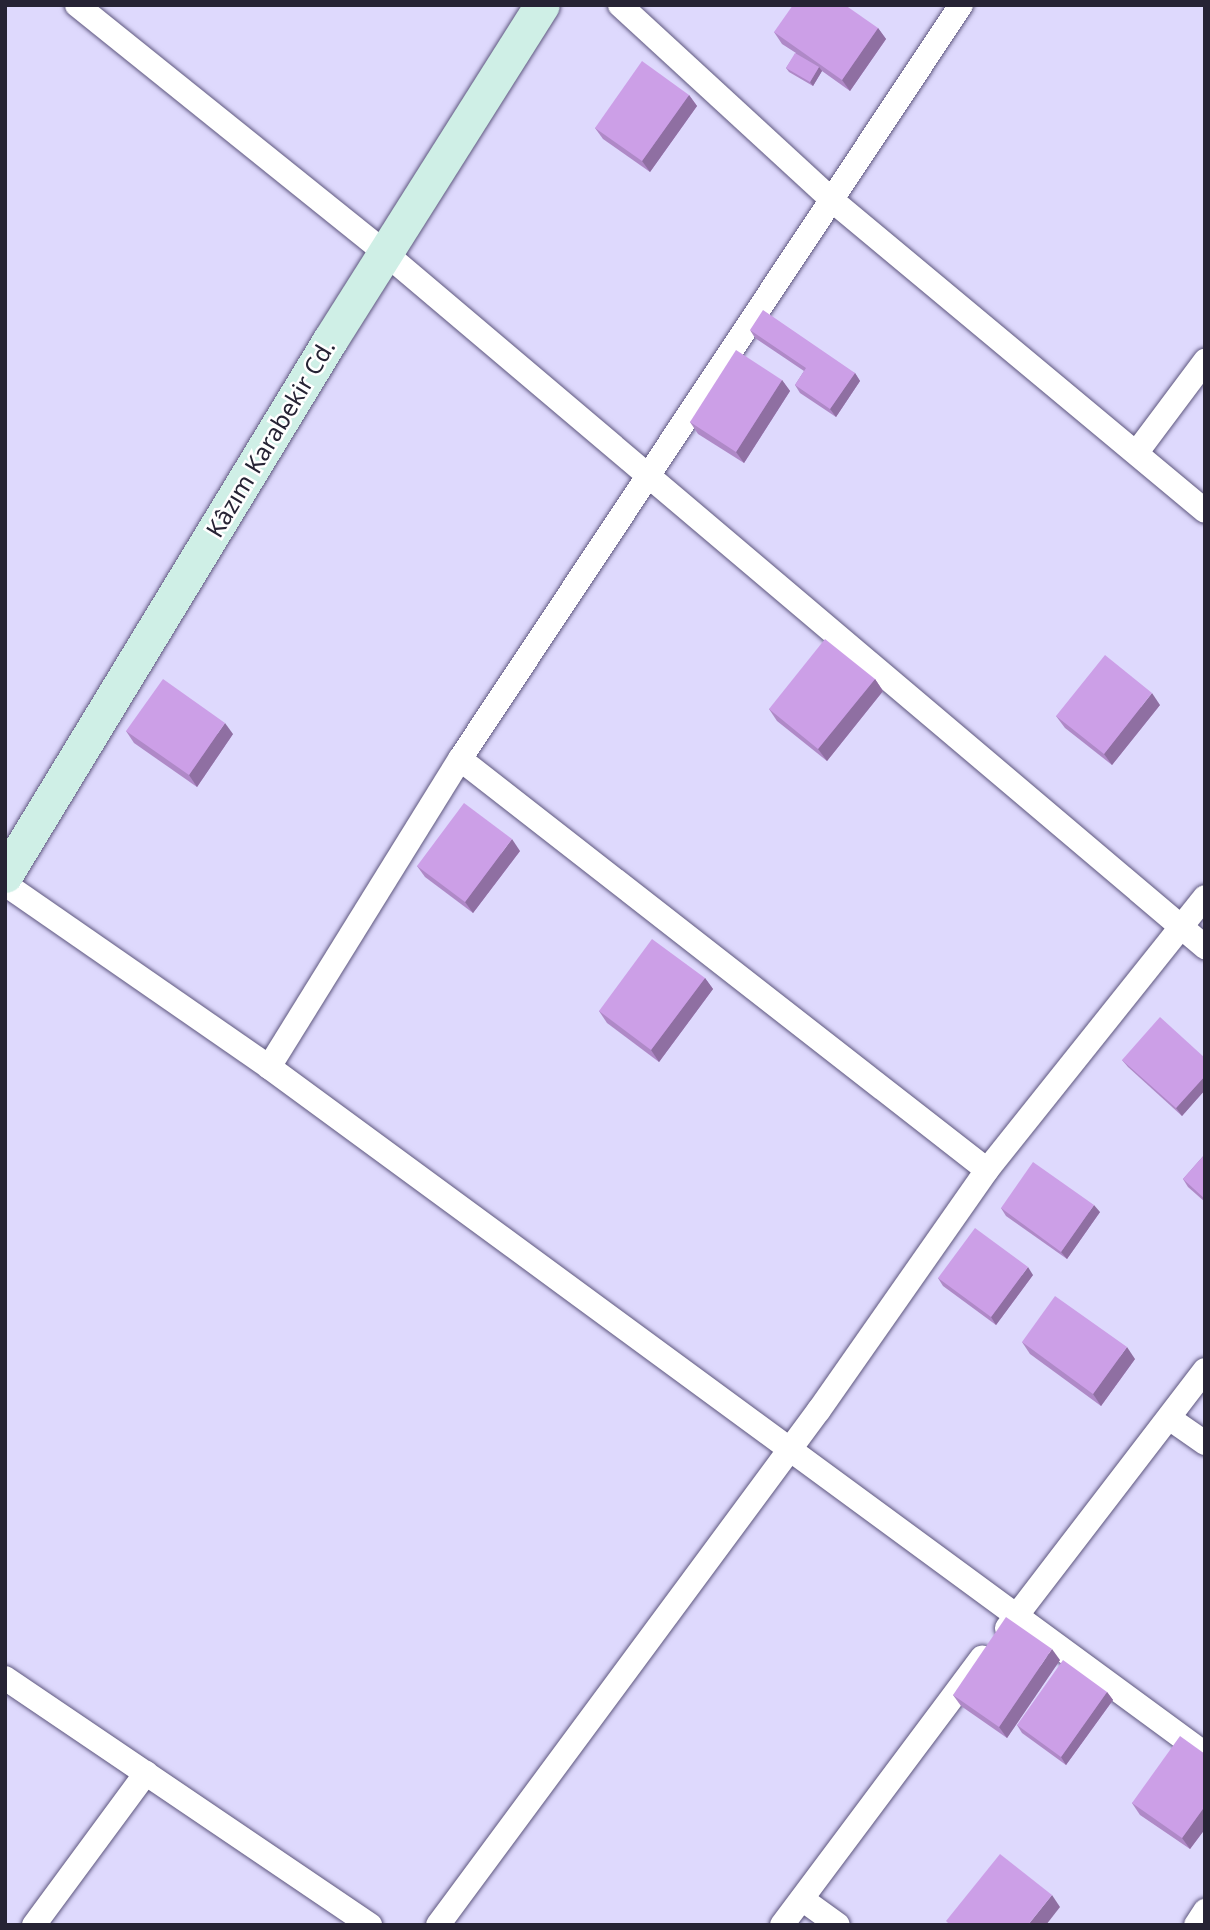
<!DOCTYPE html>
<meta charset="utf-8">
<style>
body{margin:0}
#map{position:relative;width:1210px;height:1930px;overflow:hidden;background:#ded9fd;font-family:"Noto Sans",sans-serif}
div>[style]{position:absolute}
.roads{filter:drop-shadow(0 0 2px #5e577e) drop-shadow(0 0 2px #5e577e)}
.street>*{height:24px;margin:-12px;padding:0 12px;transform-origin:12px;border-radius:12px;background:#fff}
.secondary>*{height:35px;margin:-17.5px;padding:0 17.5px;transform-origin:17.5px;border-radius:17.5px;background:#cfefe6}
.wall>*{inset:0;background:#af89c7}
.shaded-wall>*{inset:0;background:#8f6fa2}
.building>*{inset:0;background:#cc9fe7}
span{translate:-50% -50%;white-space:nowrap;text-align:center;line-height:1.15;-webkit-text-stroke:5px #fff;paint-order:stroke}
.street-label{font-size:24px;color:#262334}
.frame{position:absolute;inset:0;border:7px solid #262334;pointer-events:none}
</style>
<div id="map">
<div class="roads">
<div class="street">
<i style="left:77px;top:5px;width:394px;rotate:38.8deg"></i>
<i style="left:384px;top:252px;width:1076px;rotate:40.25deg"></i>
<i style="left:620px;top:5px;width:289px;rotate:42.6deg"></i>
<i style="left:833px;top:201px;width:484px;rotate:39.8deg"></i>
<i style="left:1137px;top:452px;width:114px;rotate:-53.2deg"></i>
<i style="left:460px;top:759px;width:668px;rotate:37.95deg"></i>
<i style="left:5px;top:884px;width:321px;rotate:34.7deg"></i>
<i style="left:269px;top:1067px;width:1161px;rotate:36.28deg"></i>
<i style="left:269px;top:1067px;width:362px;rotate:-58.2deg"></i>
<i style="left:460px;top:759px;width:905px;rotate:-56.4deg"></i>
<i style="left:1169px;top:1418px;width:44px;rotate:34.8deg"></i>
<i style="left:1007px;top:1628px;width:325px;rotate:-52.5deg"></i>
<i style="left:5px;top:1678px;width:441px;rotate:34.1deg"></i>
<i style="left:802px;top:1899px;width:44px;rotate:35.8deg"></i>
<i style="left:34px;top:1925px;width:189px;rotate:-53.6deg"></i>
<i style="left:438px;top:1925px;width:641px;rotate:-53.51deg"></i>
<i style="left:819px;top:1410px;width:293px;rotate:-55deg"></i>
<i style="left:987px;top:1170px;width:349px;rotate:-51.4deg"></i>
<i style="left:782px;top:1925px;width:334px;rotate:-53.2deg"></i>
<i style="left:1196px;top:1925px;width:17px;rotate:-57deg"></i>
</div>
<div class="secondary">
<i style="left:5px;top:875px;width:626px;rotate:-58.72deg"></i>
<i style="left:330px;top:340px;width:396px;rotate:-57.7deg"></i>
</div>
</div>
<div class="wall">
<i style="clip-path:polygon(878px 28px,886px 39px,850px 91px,822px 71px,813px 86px,789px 72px,786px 68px,796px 53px,782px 44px,774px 32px)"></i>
<i style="clip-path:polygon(689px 95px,697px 106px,650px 172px,603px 139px,595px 128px)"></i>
<i style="clip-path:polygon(750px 330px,855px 373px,860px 381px,836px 417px,800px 393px,795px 385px,804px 371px,755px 338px)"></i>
<i style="clip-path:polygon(782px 380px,790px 391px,744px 463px,698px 434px,690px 422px)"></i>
<i style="clip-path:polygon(875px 679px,883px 691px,827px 761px,777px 721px,769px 709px)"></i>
<i style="clip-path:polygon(1160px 705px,1112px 765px,1065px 728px,1056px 716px)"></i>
<i style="clip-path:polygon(126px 731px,233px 734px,197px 787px,134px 743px)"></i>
<i style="clip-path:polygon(520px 851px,473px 913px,425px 877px,417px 866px)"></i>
<i style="clip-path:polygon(705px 978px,713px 989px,659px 1062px,607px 1023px,599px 1011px)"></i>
<i style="clip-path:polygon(1205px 1058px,1205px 1090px,1182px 1116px,1128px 1067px,1122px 1060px)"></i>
<i style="clip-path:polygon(1205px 1154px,1205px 1202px,1188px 1187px,1183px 1179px)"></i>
<i style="clip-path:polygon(1001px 1208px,1100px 1212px,1067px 1259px,1006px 1216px)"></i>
<i style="clip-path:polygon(1033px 1275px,996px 1325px,943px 1286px,938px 1278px)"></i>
<i style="clip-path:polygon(1022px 1342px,1135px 1359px,1101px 1406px,1030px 1354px)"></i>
<i style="clip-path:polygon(1060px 1660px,1007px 1738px,961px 1706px,953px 1695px)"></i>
<i style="clip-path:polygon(1107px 1692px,1113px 1700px,1066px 1765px,1022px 1733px,1017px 1725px)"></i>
<i style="clip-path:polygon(1205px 1754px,1205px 1829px,1190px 1849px,1140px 1815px,1132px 1803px)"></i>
</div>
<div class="shaded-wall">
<i style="clip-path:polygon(878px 28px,886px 39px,850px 91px,842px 80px)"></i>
<i style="clip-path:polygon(819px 67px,822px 71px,813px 86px,810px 82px)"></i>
<i style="clip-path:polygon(689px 95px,697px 106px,650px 172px,642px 161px)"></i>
<i style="clip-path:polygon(855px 373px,860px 381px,836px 417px,830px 409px)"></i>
<i style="clip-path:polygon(782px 380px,790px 391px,744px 463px,736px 452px)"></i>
<i style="clip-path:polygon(875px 679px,883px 691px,827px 761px,818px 749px)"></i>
<i style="clip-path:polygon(1152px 693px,1160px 705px,1112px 765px,1104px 754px)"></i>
<i style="clip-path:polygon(225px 723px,233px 734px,197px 787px,189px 775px)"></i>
<i style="clip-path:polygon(512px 839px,520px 851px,473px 913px,465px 902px)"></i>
<i style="clip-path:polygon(705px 978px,713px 989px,659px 1062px,651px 1050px)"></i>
<i style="clip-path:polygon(1205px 1076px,1205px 1090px,1182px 1116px,1176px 1108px)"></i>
<i style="clip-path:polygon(1094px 1205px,1100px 1212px,1067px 1259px,1061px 1252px)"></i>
<i style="clip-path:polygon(1028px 1267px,1033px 1275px,996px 1325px,991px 1317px)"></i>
<i style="clip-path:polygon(1127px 1347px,1135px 1359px,1101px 1406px,1093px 1394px)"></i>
<i style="clip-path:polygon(1052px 1649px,1060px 1660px,1007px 1738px,999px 1727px)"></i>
<i style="clip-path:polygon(1107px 1692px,1113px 1700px,1066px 1765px,1061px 1757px)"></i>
<i style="clip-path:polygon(1205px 1806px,1205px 1829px,1190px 1849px,1182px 1838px)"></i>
<i style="clip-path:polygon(1052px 1895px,1060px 1907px,1046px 1925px,1028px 1925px)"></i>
</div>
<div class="building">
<i style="clip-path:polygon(793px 5px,845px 5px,878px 28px,842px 80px,774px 32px)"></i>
<i style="clip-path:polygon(795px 53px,819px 67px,810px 82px,786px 68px)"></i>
<i style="clip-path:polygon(642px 61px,689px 95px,642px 161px,595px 128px)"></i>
<i style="clip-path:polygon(763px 310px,855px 373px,830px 409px,795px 385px,806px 368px,750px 330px)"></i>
<i style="clip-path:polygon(736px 350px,782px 380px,736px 452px,690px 422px)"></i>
<i style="clip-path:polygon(825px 639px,875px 679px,818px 749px,769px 709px)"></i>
<i style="clip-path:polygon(1105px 655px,1152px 693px,1104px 754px,1056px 716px)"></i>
<i style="clip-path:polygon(163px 679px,225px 723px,189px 775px,126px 731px)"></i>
<i style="clip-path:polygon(464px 803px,512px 839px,465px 902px,417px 866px)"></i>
<i style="clip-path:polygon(652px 939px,705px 978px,651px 1050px,599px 1011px)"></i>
<i style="clip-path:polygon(1160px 1017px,1205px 1058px,1205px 1076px,1176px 1108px,1122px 1060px)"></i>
<i style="clip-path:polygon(1205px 1154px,1205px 1199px,1183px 1179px)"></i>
<i style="clip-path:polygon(1033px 1162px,1094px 1205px,1061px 1252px,1001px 1208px)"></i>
<i style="clip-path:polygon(975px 1228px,1028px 1267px,991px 1317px,938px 1278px)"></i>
<i style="clip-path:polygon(1055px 1296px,1127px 1347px,1093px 1394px,1022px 1342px)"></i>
<i style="clip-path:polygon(1006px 1617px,1052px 1649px,999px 1727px,953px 1695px)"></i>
<i style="clip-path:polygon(1063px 1660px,1107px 1692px,1061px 1757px,1017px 1725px)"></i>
<i style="clip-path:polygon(1180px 1736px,1205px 1754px,1205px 1806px,1182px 1838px,1132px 1803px)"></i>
<i style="clip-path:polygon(1000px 1854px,1052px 1895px,1028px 1925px,950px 1925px,946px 1921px)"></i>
</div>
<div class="street-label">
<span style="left:270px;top:438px;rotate:-59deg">Kâzım Karabekir Cd.</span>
</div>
<div class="frame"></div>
</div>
